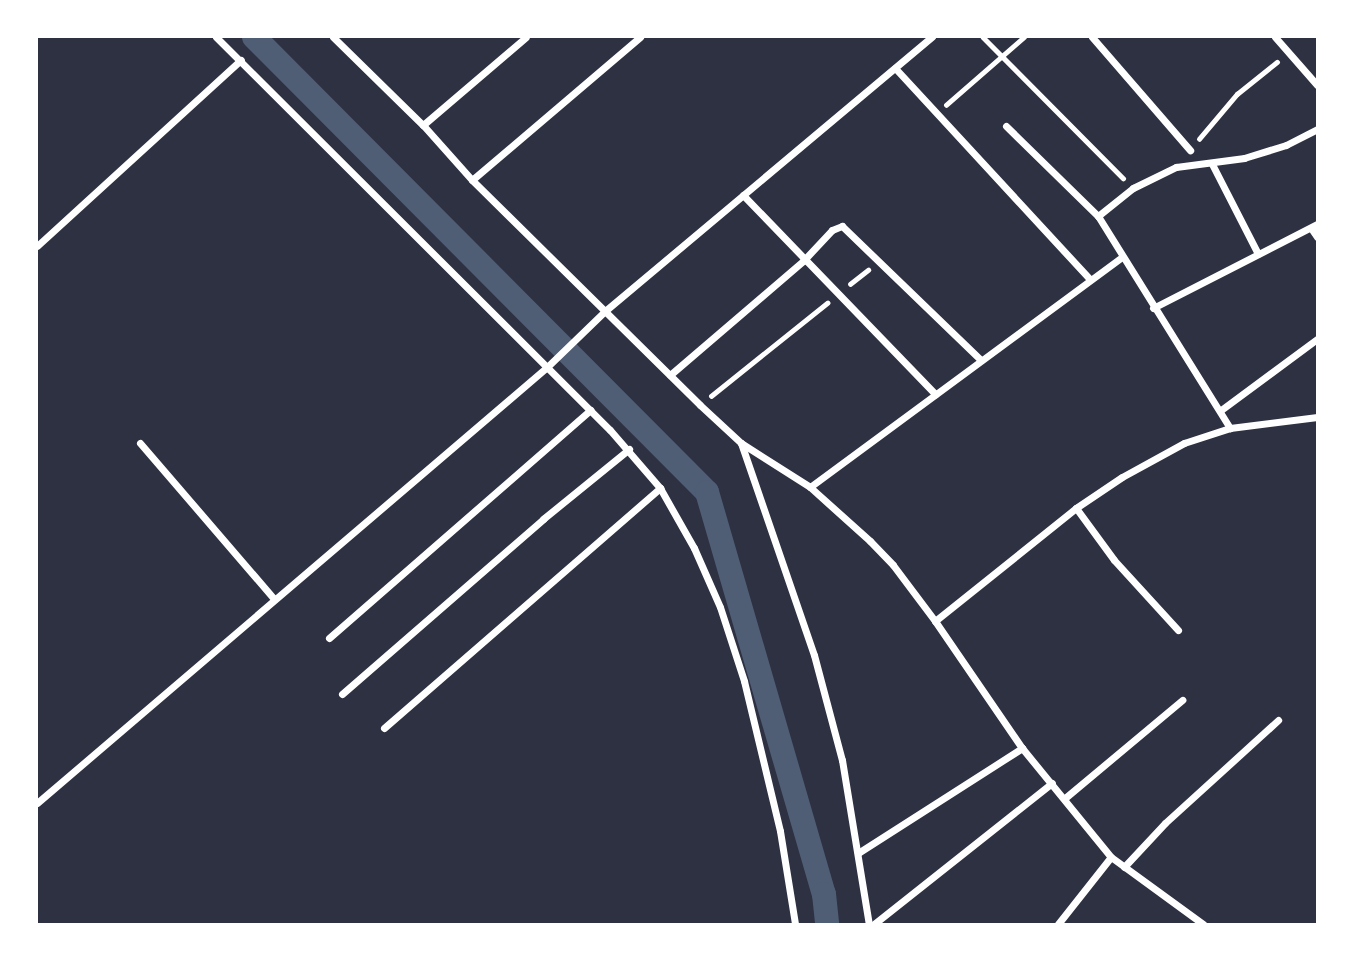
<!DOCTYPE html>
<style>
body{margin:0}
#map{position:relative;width:1354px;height:961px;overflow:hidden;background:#2d3142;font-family:"Varela Round",sans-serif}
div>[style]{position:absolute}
.canal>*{height:24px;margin:-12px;padding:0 12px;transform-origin:12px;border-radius:12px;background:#4f5d75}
.path>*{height:4.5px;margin:-2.25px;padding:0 2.25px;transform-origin:2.25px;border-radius:2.25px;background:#fff}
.minor>*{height:7px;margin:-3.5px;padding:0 3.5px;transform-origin:3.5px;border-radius:3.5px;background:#fff}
span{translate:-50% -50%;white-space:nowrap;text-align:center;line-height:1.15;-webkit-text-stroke:6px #fff;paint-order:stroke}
.frame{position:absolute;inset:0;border:38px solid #fff;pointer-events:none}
</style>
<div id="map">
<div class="canal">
<i style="left:254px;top:37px;width:642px;rotate:45.13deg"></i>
<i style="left:707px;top:492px;width:419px;rotate:73.8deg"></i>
<i style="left:824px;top:894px;width:30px;rotate:84deg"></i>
</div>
<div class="path">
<i style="left:983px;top:37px;width:199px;rotate:45.2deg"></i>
<i style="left:946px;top:105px;width:103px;rotate:-41.1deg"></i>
<i style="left:1199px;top:139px;width:59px;rotate:-49.8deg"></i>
<i style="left:1237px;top:94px;width:51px;rotate:-38.7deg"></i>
<i style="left:850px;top:284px;width:23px;rotate:-38deg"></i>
<i style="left:711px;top:396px;width:149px;rotate:-38.7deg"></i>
</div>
<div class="minor">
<i style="left:216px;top:37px;width:556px;rotate:44.93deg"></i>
<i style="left:610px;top:430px;width:77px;rotate:49.2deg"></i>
<i style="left:660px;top:488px;width:69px;rotate:60.5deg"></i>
<i style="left:694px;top:548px;width:64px;rotate:66.2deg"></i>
<i style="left:720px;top:607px;width:78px;rotate:72deg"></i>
<i style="left:744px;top:681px;width:154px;rotate:76.5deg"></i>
<i style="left:780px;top:831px;width:94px;rotate:80.8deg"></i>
<i style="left:333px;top:37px;width:126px;rotate:44.4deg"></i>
<i style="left:423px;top:125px;width:74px;rotate:48.3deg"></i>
<i style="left:472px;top:180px;width:320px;rotate:44.6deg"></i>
<i style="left:700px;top:405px;width:56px;rotate:42.8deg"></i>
<i style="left:741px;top:443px;width:82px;rotate:32.5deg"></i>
<i style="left:810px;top:487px;width:81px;rotate:42deg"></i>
<i style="left:870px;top:541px;width:33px;rotate:46deg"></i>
<i style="left:893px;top:565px;width:70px;rotate:53.1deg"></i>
<i style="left:935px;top:621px;width:154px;rotate:55.6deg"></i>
<i style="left:1022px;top:748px;width:141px;rotate:50.8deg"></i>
<i style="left:1111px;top:857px;width:114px;rotate:36.1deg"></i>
<i style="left:1092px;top:37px;width:150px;rotate:49.1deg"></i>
<i style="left:1275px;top:37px;width:64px;rotate:48.8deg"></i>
<i style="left:895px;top:68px;width:287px;rotate:47.3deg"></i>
<i style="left:423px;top:125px;width:135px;rotate:-40.5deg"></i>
<i style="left:1006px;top:126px;width:129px;rotate:44.4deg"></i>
<i style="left:1098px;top:216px;width:250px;rotate:58.1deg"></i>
<i style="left:1212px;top:164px;width:101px;rotate:62.9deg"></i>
<i style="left:472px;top:180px;width:221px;rotate:-40.4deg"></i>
<i style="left:743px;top:195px;width:277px;rotate:46deg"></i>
<i style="left:1098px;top:216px;width:45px;rotate:-38.7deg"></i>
<i style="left:1133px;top:188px;width:48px;rotate:-26deg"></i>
<i style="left:1176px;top:167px;width:69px;rotate:-7.5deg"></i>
<i style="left:1244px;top:158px;width:44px;rotate:-17.2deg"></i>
<i style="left:1286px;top:145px;width:35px;rotate:-27deg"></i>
<i style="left:1311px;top:228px;width:11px;rotate:56deg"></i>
<i style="left:37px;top:246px;width:276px;rotate:-42.4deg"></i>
<i style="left:1153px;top:308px;width:184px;rotate:-27.1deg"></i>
<i style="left:670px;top:375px;width:175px;rotate:-40.6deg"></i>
<i style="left:803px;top:261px;width:42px;rotate:-46.9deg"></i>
<i style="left:832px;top:230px;width:11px;rotate:-22deg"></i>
<i style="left:842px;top:226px;width:193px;rotate:44deg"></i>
<i style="left:1221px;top:410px;width:119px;rotate:-36.5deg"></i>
<i style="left:140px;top:443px;width:206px;rotate:49.3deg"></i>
<i style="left:741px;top:443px;width:224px;rotate:71deg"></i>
<i style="left:814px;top:655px;width:109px;rotate:75.1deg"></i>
<i style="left:842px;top:760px;width:166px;rotate:80.7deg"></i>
<i style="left:810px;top:487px;width:388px;rotate:-36.4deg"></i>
<i style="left:1076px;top:508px;width:64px;rotate:53.8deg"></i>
<i style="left:1114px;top:560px;width:95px;rotate:47.6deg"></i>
<i style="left:935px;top:621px;width:181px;rotate:-38.7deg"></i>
<i style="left:1076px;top:508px;width:55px;rotate:-34deg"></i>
<i style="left:1122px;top:477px;width:71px;rotate:-28.7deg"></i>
<i style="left:1184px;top:443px;width:48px;rotate:-18.1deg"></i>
<i style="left:1230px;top:428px;width:88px;rotate:-7.2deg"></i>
<i style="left:329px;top:638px;width:347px;rotate:-41.1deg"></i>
<i style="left:342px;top:694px;width:267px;rotate:-41deg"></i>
<i style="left:543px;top:519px;width:111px;rotate:-39.1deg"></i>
<i style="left:384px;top:728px;width:366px;rotate:-41deg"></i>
<i style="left:1065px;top:798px;width:153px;rotate:-39.9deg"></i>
<i style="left:37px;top:803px;width:670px;rotate:-40.52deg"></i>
<i style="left:546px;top:368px;width:82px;rotate:-44deg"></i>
<i style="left:605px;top:311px;width:427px;rotate:-40deg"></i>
<i style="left:858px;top:853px;width:195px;rotate:-32.6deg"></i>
<i style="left:1124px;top:867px;width:60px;rotate:-47deg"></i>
<i style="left:1165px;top:823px;width:153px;rotate:-42.3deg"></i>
<i style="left:874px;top:924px;width:227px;rotate:-38.4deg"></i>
<i style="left:1058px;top:924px;width:85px;rotate:-51.7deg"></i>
</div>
<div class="frame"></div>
</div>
